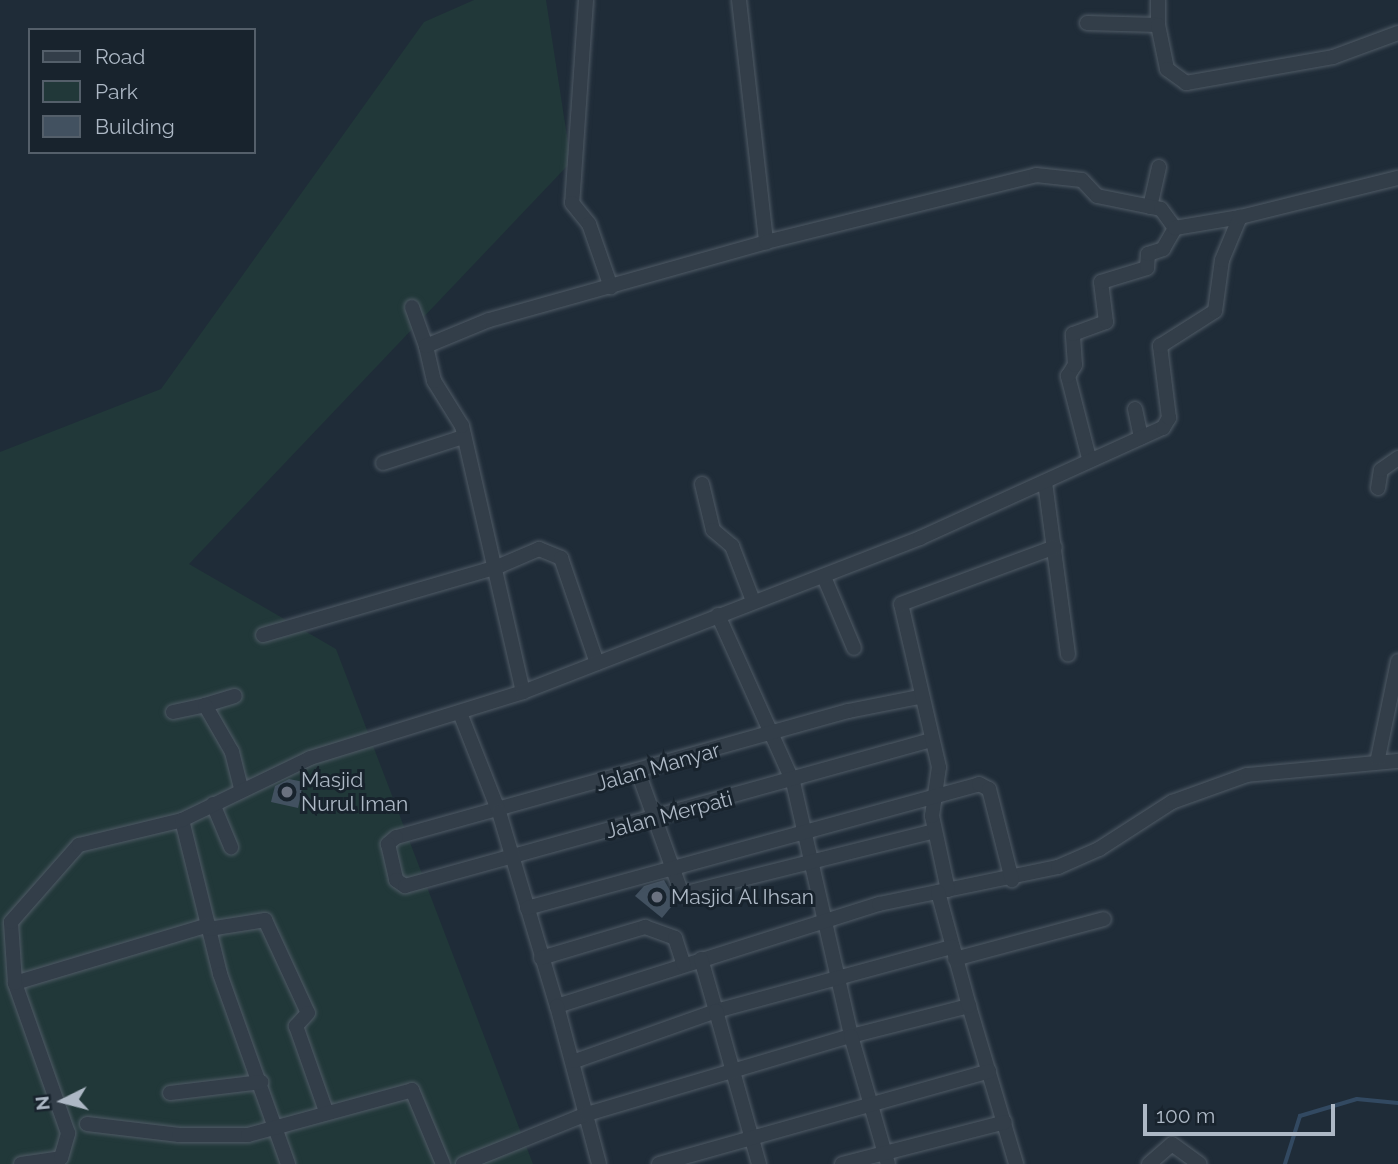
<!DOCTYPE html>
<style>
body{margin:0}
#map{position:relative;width:1398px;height:1164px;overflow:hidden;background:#1f2c38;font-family:Raleway,sans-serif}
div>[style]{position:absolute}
.green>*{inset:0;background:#213839}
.stream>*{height:3.5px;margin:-1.75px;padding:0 1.75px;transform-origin:1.75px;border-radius:1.75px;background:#324961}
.building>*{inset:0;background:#425160}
.roads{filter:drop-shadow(0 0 2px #505b66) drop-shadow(0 0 2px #505b66)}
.street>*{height:14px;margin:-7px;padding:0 7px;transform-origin:7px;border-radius:7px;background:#333e49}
.dots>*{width:19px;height:19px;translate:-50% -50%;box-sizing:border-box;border:4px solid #18232d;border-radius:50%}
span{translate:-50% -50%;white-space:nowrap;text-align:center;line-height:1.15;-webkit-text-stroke:6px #18232d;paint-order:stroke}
.street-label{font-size:21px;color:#adb8c5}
.poi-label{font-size:21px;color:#adb8c5}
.left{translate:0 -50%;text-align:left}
.legend{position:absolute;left:28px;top:28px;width:228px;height:126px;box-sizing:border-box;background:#18232d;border:2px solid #545f6a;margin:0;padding:9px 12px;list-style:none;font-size:21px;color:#adb8c5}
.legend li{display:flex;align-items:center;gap:14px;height:35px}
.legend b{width:35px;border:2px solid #545f6a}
.north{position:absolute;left:28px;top:1066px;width:70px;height:70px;-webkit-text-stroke:5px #18232d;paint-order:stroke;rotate:264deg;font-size:19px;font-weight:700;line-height:28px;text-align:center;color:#adb8c5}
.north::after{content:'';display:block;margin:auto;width:24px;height:32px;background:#adb8c5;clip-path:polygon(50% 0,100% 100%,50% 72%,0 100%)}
.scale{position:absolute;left:1143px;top:1104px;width:192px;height:32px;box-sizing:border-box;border:4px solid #adb8c5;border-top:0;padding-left:9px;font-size:21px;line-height:24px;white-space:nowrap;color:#adb8c5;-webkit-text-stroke:5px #18232d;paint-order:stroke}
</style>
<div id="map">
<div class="green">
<i style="clip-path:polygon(474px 0,546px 0,571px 162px,189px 564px,336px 649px,533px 1164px,0 1164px,0 452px,161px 389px,424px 22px)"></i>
</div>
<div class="stream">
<i style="left:1285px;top:1164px;width:50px;rotate:-72.6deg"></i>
<i style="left:1300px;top:1116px;width:59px;rotate:-16.6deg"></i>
<i style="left:1357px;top:1099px;width:41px;rotate:5.6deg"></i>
</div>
<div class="building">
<i style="clip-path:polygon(289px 779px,304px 782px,298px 808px,271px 802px,275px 786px)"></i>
<i style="clip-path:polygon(664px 880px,676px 901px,662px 918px,635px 896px,644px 886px)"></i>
</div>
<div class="roads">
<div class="street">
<i style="left:586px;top:0;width:203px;rotate:93.9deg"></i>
<i style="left:572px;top:203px;width:27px;rotate:51deg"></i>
<i style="left:589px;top:224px;width:67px;rotate:70.8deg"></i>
<i style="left:739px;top:0;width:244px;rotate:83.6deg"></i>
<i style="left:1158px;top:0;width:25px;rotate:90deg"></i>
<i style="left:1087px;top:23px;width:71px;rotate:1.6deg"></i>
<i style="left:1158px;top:25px;width:45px;rotate:78.4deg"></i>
<i style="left:1167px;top:69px;width:24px;rotate:36deg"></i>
<i style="left:1186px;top:83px;width:149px;rotate:-10deg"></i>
<i style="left:1333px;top:57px;width:69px;rotate:-20.3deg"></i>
<i style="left:1150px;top:207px;width:41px;rotate:-77.3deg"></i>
<i style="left:412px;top:307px;width:41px;rotate:70.3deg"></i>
<i style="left:1135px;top:409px;width:29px;rotate:78deg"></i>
<i style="left:1089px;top:458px;width:85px;rotate:-104.4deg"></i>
<i style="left:1068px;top:376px;width:13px;rotate:-58deg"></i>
<i style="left:1075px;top:365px;width:31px;rotate:-94deg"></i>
<i style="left:1073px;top:334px;width:35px;rotate:-20deg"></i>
<i style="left:1106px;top:322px;width:40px;rotate:-97.1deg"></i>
<i style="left:1101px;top:282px;width:48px;rotate:-16.9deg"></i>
<i style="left:1147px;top:268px;width:14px;rotate:-86deg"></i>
<i style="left:1148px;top:254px;width:16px;rotate:-18deg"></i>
<i style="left:1163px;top:249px;width:24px;rotate:-60deg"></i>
<i style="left:383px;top:463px;width:84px;rotate:-18deg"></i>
<i style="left:1045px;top:482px;width:174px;rotate:82.4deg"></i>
<i style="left:702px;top:484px;width:47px;rotate:76.6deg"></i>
<i style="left:713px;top:530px;width:25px;rotate:40deg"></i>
<i style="left:732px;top:546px;width:59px;rotate:69.1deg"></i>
<i style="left:1378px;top:488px;width:18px;rotate:-81deg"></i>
<i style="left:1381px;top:470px;width:21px;rotate:-35deg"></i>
<i style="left:824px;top:577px;width:77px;rotate:67.1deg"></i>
<i style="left:718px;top:615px;width:183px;rotate:65.8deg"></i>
<i style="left:793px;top:782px;width:261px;rotate:77.1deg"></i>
<i style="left:851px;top:1036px;width:122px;rotate:-14.3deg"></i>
<i style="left:969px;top:1006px;width:165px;rotate:73.4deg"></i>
<i style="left:263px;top:635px;width:244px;rotate:-16.2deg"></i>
<i style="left:497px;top:567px;width:46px;rotate:-23.2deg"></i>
<i style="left:539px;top:549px;width:24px;rotate:22deg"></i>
<i style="left:561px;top:558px;width:111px;rotate:71.1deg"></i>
<i style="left:523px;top:692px;width:273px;rotate:-102.9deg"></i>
<i style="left:462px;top:426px;width:53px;rotate:-121.9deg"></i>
<i style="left:434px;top:381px;width:36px;rotate:-103deg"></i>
<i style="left:426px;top:346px;width:68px;rotate:-22.4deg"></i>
<i style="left:489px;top:320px;width:288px;rotate:-15.7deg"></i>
<i style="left:766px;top:242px;width:278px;rotate:-13.9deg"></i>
<i style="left:1036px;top:175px;width:46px;rotate:6.2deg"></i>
<i style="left:1082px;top:180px;width:22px;rotate:47deg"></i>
<i style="left:1097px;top:196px;width:65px;rotate:11.5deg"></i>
<i style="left:1161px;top:209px;width:24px;rotate:54deg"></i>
<i style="left:1175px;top:228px;width:66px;rotate:-9.6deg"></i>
<i style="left:919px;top:697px;width:72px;rotate:168.8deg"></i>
<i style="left:848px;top:711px;width:469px;rotate:164.4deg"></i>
<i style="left:396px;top:837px;width:11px;rotate:139deg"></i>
<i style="left:388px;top:844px;width:37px;rotate:77deg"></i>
<i style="left:396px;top:880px;width:11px;rotate:34deg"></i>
<i style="left:405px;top:886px;width:546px;rotate:-15.51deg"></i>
<i style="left:205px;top:705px;width:31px;rotate:-17deg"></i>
<i style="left:173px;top:712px;width:33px;rotate:-12deg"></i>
<i style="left:205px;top:705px;width:54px;rotate:60.1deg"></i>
<i style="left:232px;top:752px;width:38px;rotate:76deg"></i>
<i style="left:460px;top:713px;width:106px;rotate:68.5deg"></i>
<i style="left:499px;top:812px;width:202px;rotate:73.4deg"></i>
<i style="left:557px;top:1006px;width:338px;rotate:-17.6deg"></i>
<i style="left:879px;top:904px;width:183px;rotate:-11.7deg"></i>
<i style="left:1058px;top:867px;width:45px;rotate:-23.7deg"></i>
<i style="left:1099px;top:849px;width:87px;rotate:-32.8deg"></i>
<i style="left:1172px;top:802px;width:80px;rotate:-19.8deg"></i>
<i style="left:1247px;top:775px;width:152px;rotate:-5.3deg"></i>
<i style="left:1378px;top:758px;width:99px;rotate:-78.3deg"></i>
<i style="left:638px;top:772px;width:130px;rotate:70.2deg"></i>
<i style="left:682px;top:894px;width:260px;rotate:-14deg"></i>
<i style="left:213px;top:804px;width:47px;rotate:67.3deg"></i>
<i style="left:182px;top:820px;width:159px;rotate:76.1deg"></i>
<i style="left:220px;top:974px;width:202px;rotate:70.3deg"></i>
<i style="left:948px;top:890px;width:76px;rotate:-102.2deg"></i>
<i style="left:932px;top:816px;width:49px;rotate:-81.9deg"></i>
<i style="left:939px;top:767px;width:167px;rotate:-103.1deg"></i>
<i style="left:901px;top:604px;width:164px;rotate:-20.3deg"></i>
<i style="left:938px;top:892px;width:118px;rotate:74.8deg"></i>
<i style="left:527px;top:908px;width:469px;rotate:-15.3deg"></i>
<i style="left:979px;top:784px;width:11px;rotate:27deg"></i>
<i style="left:989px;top:789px;width:94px;rotate:75.8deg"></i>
<i style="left:209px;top:929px;width:57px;rotate:-9.1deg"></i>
<i style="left:265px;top:920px;width:102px;rotate:65.2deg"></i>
<i style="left:308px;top:1013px;width:18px;rotate:133deg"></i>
<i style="left:296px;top:1026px;width:90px;rotate:70.6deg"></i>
<i style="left:541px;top:958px;width:109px;rotate:-16.6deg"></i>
<i style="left:645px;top:927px;width:32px;rotate:20deg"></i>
<i style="left:675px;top:938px;width:28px;rotate:72deg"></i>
<i style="left:701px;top:959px;width:54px;rotate:73.9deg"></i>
<i style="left:716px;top:1011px;width:245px;rotate:-15.2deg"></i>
<i style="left:955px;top:959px;width:154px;rotate:-15deg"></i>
<i style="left:15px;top:983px;width:202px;rotate:-16.7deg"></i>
<i style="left:557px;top:1006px;width:163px;rotate:75.1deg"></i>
<i style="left:575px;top:1061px;width:150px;rotate:-19.5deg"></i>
<i style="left:716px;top:1011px;width:159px;rotate:74.3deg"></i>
<i style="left:170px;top:1093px;width:92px;rotate:-6.9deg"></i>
<i style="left:87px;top:1124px;width:93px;rotate:6.8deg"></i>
<i style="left:179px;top:1135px;width:69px"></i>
<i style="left:248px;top:1135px;width:170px;rotate:-15.3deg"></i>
<i style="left:412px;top:1090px;width:80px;rotate:67.3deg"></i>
<i style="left:21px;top:1164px;width:40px;rotate:-8.5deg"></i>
<i style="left:61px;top:1158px;width:26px;rotate:-74deg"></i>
<i style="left:68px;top:1133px;width:159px;rotate:-109.5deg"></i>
<i style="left:15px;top:983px;width:61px;rotate:-93.8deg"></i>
<i style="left:11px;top:922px;width:103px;rotate:-48.6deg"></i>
<i style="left:79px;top:845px;width:106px;rotate:-13.6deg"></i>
<i style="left:182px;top:820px;width:142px;rotate:-25.8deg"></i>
<i style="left:310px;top:758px;width:223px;rotate:-17.2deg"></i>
<i style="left:523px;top:692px;width:426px;rotate:-21.2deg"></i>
<i style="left:920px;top:538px;width:267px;rotate:-24.4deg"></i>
<i style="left:1163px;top:428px;width:12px;rotate:-59deg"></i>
<i style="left:1169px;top:418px;width:73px;rotate:-97.1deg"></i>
<i style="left:1160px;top:346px;width:65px;rotate:-32.5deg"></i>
<i style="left:1215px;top:311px;width:51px;rotate:-82.2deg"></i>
<i style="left:1222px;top:260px;width:47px;rotate:-67.3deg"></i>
<i style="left:1240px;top:217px;width:163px;rotate:-13.9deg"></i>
<i style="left:463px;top:1164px;width:134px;rotate:-22deg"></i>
<i style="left:587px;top:1114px;width:275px;rotate:-16.5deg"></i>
<i style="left:851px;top:1036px;width:133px;rotate:73.9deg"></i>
<i style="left:659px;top:1164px;width:343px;rotate:-15.7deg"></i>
<i style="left:842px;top:1164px;width:168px;rotate:-14.4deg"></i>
<i style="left:1149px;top:1164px;width:30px;rotate:-41deg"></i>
<i style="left:1172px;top:1144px;width:34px;rotate:36deg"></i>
</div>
</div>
<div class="dots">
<i style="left:287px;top:792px;background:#6b7280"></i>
<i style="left:657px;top:897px;background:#6b7280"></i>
</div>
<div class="street-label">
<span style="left:658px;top:767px;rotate:-16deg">Jalan Manyar</span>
<span style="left:669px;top:815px;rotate:-15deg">Jalan Merpati</span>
</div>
<div class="poi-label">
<span class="left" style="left:301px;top:792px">Masjid<br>Nurul Iman</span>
<span class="left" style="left:671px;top:897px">Masjid Al Ihsan</span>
</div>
<ul class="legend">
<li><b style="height:9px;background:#333e49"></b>Road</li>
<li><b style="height:19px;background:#213839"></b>Park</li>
<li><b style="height:19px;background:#425160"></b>Building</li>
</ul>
<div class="north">N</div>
<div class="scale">100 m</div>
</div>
